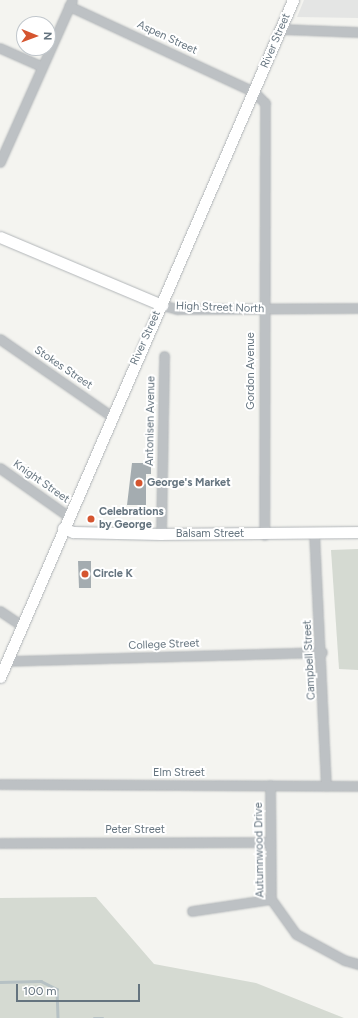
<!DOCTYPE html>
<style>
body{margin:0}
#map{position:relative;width:358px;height:1018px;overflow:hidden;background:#f4f4f0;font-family:Figtree,sans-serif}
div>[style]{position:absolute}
.built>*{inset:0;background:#e4e5e4}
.green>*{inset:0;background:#d5dad2}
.stream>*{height:2.5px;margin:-1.25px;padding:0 1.25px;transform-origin:1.25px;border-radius:1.25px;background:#b6c1c4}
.building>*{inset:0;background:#a4acb0}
.roads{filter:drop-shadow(0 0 1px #b1b5b8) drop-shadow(0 0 1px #b1b5b8)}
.minor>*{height:9px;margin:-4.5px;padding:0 4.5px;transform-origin:4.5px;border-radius:4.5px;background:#bdc1c4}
.major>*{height:11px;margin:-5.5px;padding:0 5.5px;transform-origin:5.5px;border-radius:5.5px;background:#fff}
.dots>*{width:11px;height:11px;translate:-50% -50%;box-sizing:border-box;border:2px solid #fff;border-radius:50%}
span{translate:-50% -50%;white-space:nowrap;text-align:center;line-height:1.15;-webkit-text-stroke:4px #fff;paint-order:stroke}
.street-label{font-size:11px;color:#65747f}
.poi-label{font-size:11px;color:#65747f;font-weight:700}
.left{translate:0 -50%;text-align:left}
.north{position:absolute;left:16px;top:16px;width:40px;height:40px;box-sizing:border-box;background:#fff;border:1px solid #c1c7cc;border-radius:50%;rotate:91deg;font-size:11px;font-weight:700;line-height:16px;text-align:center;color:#65747f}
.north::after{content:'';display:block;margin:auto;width:14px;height:18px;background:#d5552f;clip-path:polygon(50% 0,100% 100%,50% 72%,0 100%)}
.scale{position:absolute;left:16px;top:984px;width:124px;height:18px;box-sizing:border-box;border:2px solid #65747f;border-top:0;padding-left:5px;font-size:12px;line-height:14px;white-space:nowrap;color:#65747f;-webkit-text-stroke:3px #fff;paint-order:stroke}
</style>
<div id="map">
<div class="built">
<i style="clip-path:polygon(304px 0,358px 0,358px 18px,297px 17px)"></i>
</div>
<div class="green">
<i style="clip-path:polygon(358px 549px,358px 670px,339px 669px,331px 550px)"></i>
<i style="clip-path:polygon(96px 897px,154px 964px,256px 983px,344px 1018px,0 1018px,0 898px)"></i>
</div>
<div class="stream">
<i style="left:0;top:982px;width:41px;rotate:-1.4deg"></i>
<i style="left:41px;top:981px;width:18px;rotate:27deg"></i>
<i style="left:57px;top:989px;width:29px;rotate:88deg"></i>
<i style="left:94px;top:1018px;width:9px"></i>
</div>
<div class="building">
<i style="clip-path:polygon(132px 463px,151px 463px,151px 474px,146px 474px,146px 505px,127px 505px)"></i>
<i style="clip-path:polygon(78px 561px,91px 561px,91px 588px,79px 588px)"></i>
</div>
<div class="roads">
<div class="minor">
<i style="left:69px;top:6px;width:204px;rotate:24.9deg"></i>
<i style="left:254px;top:92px;width:16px;rotate:45deg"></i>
<i style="left:265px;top:103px;width:432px;rotate:90.1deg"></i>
<i style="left:281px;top:29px;width:77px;rotate:2.2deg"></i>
<i style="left:0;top:48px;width:45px;rotate:23.7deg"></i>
<i style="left:0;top:162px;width:177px;rotate:-66deg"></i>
<i style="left:162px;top:305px;width:16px;rotate:15deg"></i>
<i style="left:177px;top:309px;width:181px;rotate:-0.3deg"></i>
<i style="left:0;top:339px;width:135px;rotate:34.7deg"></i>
<i style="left:0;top:468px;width:83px;rotate:35.2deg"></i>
<i style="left:314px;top:532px;width:254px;rotate:87.3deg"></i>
<i style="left:161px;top:534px;width:178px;rotate:-89deg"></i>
<i style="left:0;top:611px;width:27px;rotate:34deg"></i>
<i style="left:7px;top:661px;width:315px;rotate:-1.6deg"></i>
<i style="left:0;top:784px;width:358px;rotate:0.3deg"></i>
<i style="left:270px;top:785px;width:114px;rotate:89.5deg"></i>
<i style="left:271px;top:899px;width:43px;rotate:54.5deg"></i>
<i style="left:296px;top:934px;width:55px;rotate:28.4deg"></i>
<i style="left:344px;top:960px;width:15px;rotate:16deg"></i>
<i style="left:0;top:843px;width:270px;rotate:-0.2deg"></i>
<i style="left:192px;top:911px;width:80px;rotate:-8.6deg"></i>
</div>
<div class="major">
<i style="left:0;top:237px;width:176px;rotate:22.8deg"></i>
<i style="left:63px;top:528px;width:11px;rotate:22deg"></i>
<i style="left:73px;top:532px;width:88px;rotate:1.3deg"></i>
<i style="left:161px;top:534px;width:197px;rotate:-0.6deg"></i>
<i style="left:0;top:677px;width:738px;rotate:-66.6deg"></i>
</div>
</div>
<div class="dots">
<i style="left:139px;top:483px;background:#d5552f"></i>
<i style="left:91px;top:519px;background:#d5552f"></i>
<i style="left:85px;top:574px;background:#d5552f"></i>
</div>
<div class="street-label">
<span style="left:167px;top:38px;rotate:25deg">Aspen Street</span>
<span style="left:276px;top:41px;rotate:-67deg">River Street</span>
<span style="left:220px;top:308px;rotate:2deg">High Street North</span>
<span style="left:146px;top:338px;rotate:-66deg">River Street</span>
<span style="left:63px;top:368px;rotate:34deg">Stokes Street</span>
<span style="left:251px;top:371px;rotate:-90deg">Gordon Avenue</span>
<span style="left:151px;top:421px;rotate:-89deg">Antonisen Avenue</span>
<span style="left:41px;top:482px;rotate:35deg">Knight Street</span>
<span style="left:210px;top:534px">Balsam Street</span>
<span style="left:164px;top:645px;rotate:-2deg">College Street</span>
<span style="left:310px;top:660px;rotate:-93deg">Campbell Street</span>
<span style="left:179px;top:773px">Elm Street</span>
<span style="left:135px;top:830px">Peter Street</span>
<span style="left:260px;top:850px;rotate:-91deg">Autumnwood Drive</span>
</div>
<div class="poi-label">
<span class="left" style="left:147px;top:483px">George's Market</span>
<span class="left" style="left:99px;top:519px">Celebrations<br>by George</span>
<span class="left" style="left:93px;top:574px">Circle K</span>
</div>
<div class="north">N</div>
<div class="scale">100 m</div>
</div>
